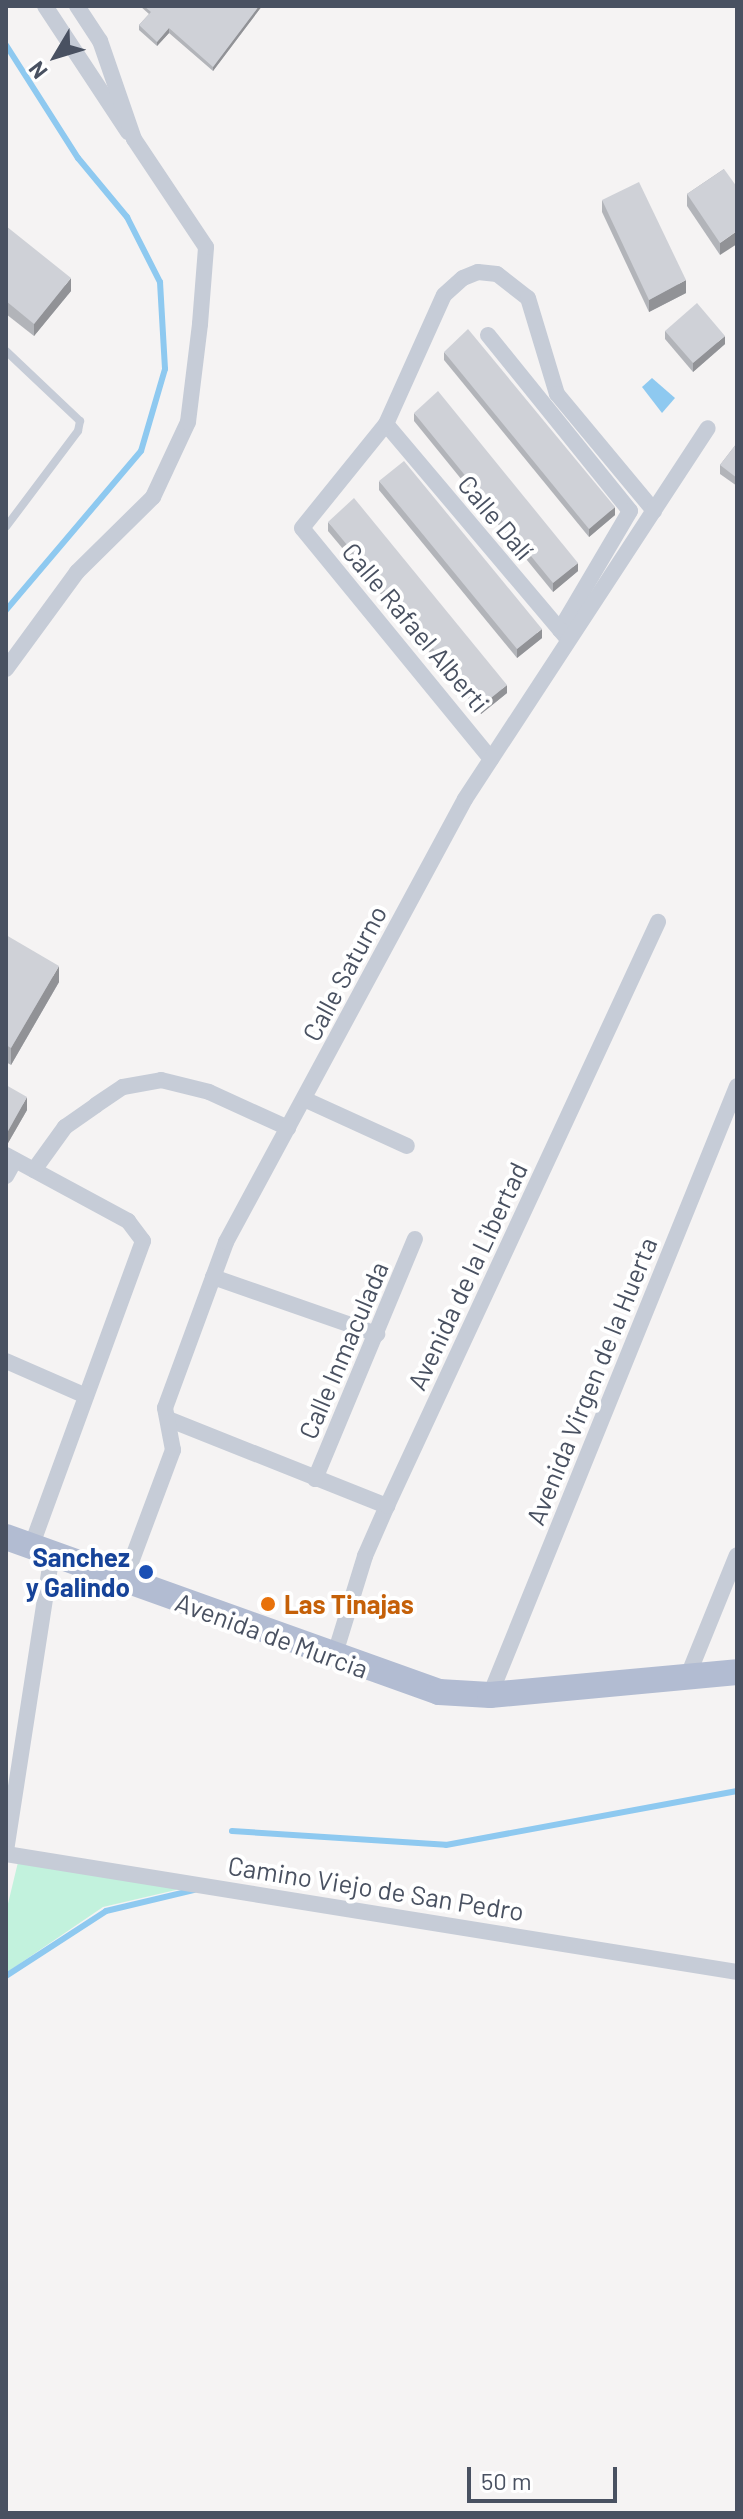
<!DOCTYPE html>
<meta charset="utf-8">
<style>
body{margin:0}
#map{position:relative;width:743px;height:2519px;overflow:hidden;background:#f5f3f3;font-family:Barlow,sans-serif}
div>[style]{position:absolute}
.green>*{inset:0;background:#c2f2dd}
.water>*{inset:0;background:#8ec9f0}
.stream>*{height:6px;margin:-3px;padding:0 3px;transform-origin:3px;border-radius:3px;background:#8ec9f0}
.service>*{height:8px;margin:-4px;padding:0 4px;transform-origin:4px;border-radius:4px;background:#c6ccd7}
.minor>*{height:16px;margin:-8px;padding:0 8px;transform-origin:8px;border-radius:8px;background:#c6ccd7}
.primary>*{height:26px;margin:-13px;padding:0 13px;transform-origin:13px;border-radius:13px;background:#b2bcd2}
.wall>*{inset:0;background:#b2b4b9}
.shaded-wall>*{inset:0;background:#919296}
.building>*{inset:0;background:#cfd1d7}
.dots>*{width:22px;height:22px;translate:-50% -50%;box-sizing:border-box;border:4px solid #fff;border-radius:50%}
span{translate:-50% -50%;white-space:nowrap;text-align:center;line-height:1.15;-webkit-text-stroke:8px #fff;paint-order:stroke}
.street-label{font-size:26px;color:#495161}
.transit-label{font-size:26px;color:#164399;font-weight:700}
.right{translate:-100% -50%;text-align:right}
.food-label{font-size:26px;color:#c56008;font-weight:700}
.left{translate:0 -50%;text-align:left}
.frame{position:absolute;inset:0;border:8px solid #495161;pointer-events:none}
.north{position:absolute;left:16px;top:16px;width:80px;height:80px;-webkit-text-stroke:6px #fff;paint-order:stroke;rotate:232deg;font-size:22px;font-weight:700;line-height:32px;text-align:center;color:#495161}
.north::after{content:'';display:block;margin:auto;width:28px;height:36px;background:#495161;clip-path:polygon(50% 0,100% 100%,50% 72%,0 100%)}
.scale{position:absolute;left:467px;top:2467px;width:150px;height:36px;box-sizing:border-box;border:4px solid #495161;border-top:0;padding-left:10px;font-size:24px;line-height:28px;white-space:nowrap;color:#495161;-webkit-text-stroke:6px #fff;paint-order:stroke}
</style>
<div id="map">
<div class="green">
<i style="clip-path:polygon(19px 1858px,193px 1886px,103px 1907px,6px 1973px,6px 1912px)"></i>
</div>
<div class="water">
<i style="clip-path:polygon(652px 378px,675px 398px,662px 413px,642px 387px)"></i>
</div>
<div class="stream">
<i style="left:6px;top:45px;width:134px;rotate:57.5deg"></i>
<i style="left:78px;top:158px;width:77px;rotate:50.3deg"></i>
<i style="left:127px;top:217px;width:73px;rotate:63.1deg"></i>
<i style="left:160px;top:282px;width:87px;rotate:86.7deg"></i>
<i style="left:165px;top:369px;width:85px;rotate:106.3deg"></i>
<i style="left:141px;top:451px;width:209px;rotate:130.3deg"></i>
<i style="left:232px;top:1831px;width:214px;rotate:3.7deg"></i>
<i style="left:446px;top:1845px;width:296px;rotate:-10.5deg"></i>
<i style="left:6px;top:1976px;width:119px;rotate:-33deg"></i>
<i style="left:106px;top:1911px;width:90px;rotate:-13.4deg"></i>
</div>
<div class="service">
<i style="left:6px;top:351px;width:102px;rotate:43.4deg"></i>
<i style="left:80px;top:421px;width:10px;rotate:101deg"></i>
<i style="left:78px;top:431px;width:120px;rotate:126.9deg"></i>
</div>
<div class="minor">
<i style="left:45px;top:6px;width:151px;rotate:56.6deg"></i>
<i style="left:488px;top:335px;width:226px;rotate:51.1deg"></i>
<i style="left:630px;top:511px;width:138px;rotate:120.5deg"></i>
<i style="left:386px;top:424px;width:279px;rotate:49.8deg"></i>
<i style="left:6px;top:669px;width:120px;rotate:-53.8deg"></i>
<i style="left:77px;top:572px;width:107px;rotate:-44.6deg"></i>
<i style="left:153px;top:497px;width:83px;rotate:-65deg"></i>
<i style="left:188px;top:422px;width:99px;rotate:-83deg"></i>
<i style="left:200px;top:324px;width:77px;rotate:-85.5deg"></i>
<i style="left:206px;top:247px;width:130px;rotate:-123.7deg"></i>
<i style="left:134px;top:139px;width:104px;rotate:-109.1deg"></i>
<i style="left:100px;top:41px;width:42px;rotate:-123.3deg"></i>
<i style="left:491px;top:759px;width:298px;rotate:-129.3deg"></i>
<i style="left:302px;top:528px;width:134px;rotate:-51.1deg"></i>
<i style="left:386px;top:424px;width:141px;rotate:-65.8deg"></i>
<i style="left:444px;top:295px;width:25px;rotate:-42deg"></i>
<i style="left:463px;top:278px;width:16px;rotate:-22deg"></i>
<i style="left:478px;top:272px;width:19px;rotate:6deg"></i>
<i style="left:497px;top:274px;width:39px;rotate:38deg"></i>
<i style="left:528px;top:298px;width:100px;rotate:73.2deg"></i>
<i style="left:557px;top:394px;width:152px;rotate:50.3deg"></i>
<i style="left:304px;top:1099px;width:113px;rotate:24.5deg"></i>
<i style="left:6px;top:1155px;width:139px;rotate:28.4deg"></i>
<i style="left:128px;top:1221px;width:25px;rotate:53deg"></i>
<i style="left:143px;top:1241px;width:326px;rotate:110.1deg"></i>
<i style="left:34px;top:1170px;width:53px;rotate:-54.2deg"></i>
<i style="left:65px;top:1127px;width:38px;rotate:-35deg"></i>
<i style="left:96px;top:1105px;width:32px;rotate:-34deg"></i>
<i style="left:123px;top:1087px;width:39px;rotate:-10deg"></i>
<i style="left:161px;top:1080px;width:49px;rotate:14deg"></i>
<i style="left:209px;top:1092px;width:87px;rotate:24.5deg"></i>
<i style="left:6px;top:1176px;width:18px;rotate:-61deg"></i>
<i style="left:213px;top:1277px;width:174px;rotate:19.2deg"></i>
<i style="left:6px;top:1361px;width:87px;rotate:23.6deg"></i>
<i style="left:168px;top:1419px;width:236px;rotate:21.7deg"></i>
<i style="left:315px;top:1479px;width:260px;rotate:-67.4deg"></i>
<i style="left:124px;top:1581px;width:140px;rotate:-69.5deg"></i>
<i style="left:173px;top:1450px;width:43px;rotate:-100.8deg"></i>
<i style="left:165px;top:1408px;width:177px;rotate:-69.8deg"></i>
<i style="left:226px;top:1242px;width:503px;rotate:-61.65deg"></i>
<i style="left:465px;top:799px;width:443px;rotate:-56.8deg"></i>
<i style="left:334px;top:1657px;width:106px;rotate:-72.9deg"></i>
<i style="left:365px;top:1556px;width:55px;rotate:-66.3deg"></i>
<i style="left:387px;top:1506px;width:644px;rotate:-65.11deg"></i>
<i style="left:689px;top:1673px;width:127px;rotate:-67.9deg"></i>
<i style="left:490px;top:1695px;width:657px;rotate:-67.92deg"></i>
<i style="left:6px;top:1851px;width:300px;rotate:-81.2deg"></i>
<i style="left:6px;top:1854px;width:740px;rotate:9.17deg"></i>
</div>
<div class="primary">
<i style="left:6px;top:1537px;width:460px;rotate:19.7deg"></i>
<i style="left:439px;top:1692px;width:51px;rotate:3.4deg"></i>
<i style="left:490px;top:1695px;width:248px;rotate:-5.3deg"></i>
</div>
<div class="wall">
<i style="clip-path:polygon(140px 6px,262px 6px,213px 71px,169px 33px,157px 46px,139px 30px,139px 25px,149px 14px)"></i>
<i style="clip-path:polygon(724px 169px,720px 255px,687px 206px,687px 194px)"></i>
<i style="clip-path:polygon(602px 200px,686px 293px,649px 312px,602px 212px)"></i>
<i style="clip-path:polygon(6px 226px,71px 291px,34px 336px,6px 314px)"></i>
<i style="clip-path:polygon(665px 331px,725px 344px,693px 372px,665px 339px)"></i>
<i style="clip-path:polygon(444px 352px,615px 515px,589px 537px,444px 360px)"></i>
<i style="clip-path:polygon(414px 413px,578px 571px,553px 592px,414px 421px)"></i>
<i style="clip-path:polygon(737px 443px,737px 486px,720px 474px,720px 465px)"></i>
<i style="clip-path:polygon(379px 481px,542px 638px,517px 658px,379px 490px)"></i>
<i style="clip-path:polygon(328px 522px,507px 693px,481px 714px,328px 531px)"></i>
<i style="clip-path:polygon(6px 935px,59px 982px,11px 1065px,6px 1062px)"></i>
<i style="clip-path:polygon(6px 1085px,27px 1110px,8px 1143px,6px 1142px)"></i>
</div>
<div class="shaded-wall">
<i style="clip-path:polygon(259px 6px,262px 6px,213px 71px,213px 67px)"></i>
<i style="clip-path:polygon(169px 28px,169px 33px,157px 46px,157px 42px)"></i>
<i style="clip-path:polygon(737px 231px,737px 244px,720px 255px,720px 243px)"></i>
<i style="clip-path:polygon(71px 278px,71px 291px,34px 336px,34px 324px)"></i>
<i style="clip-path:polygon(686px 280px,686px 293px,649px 312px,649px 300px)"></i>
<i style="clip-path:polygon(725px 336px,725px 344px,693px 372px,693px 363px)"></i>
<i style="clip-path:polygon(615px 507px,615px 515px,589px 537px,589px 529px)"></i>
<i style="clip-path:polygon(578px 563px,578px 571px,553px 592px,553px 583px)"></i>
<i style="clip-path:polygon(542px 629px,542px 638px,517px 658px,517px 649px)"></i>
<i style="clip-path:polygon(507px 685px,507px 693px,481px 714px,481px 706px)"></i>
<i style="clip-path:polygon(59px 966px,59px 982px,11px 1065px,11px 1048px)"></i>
<i style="clip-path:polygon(27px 1097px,27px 1110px,8px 1143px,8px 1131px)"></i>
</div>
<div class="building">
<i style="clip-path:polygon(144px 6px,259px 6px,213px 67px,169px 28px,157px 42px,139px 25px,151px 12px)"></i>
<i style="clip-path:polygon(724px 169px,737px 187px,737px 231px,720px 243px,687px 194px)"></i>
<i style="clip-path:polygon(639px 182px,686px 280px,649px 300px,602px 200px)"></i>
<i style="clip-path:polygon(6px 226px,71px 278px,34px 324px,6px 301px)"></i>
<i style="clip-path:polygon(697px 303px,725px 336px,693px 363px,665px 331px)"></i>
<i style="clip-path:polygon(468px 329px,615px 507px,589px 529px,444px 352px)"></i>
<i style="clip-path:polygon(438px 391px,578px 563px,553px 583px,414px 413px)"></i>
<i style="clip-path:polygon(737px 443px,737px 478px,720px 465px)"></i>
<i style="clip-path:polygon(404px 461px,542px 629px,517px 649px,379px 481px)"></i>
<i style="clip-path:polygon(354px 498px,507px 685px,481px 706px,328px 522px)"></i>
<i style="clip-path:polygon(6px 935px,59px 966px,11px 1048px,6px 1045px)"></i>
<i style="clip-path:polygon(6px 1085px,27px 1097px,8px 1131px,6px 1130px)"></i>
</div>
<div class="dots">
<i style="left:146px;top:1572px;background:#1a4fb4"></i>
<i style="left:268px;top:1604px;background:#e8710a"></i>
</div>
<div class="street-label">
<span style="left:496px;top:517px;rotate:50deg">Calle Dalí</span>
<span style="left:416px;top:627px;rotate:50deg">Calle Rafael Alberti</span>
<span style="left:344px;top:973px;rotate:-62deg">Calle Saturno</span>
<span style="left:467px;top:1276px;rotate:-65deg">Avenida de la Libertad</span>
<span style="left:343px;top:1350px;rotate:-67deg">Calle Inmaculada</span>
<span style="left:591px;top:1381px;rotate:-68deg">Avenida Virgen de la Huerta</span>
<span style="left:272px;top:1635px;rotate:20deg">Avenida de Murcia</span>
<span style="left:376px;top:1888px;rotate:9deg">Camino Viejo de San Pedro</span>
</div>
<div class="transit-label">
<span class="right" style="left:130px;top:1572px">Sanchez<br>y Galindo</span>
</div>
<div class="food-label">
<span class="left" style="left:284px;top:1604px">Las Tinajas</span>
</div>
<div class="frame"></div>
<div class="north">N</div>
<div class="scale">50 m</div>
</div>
